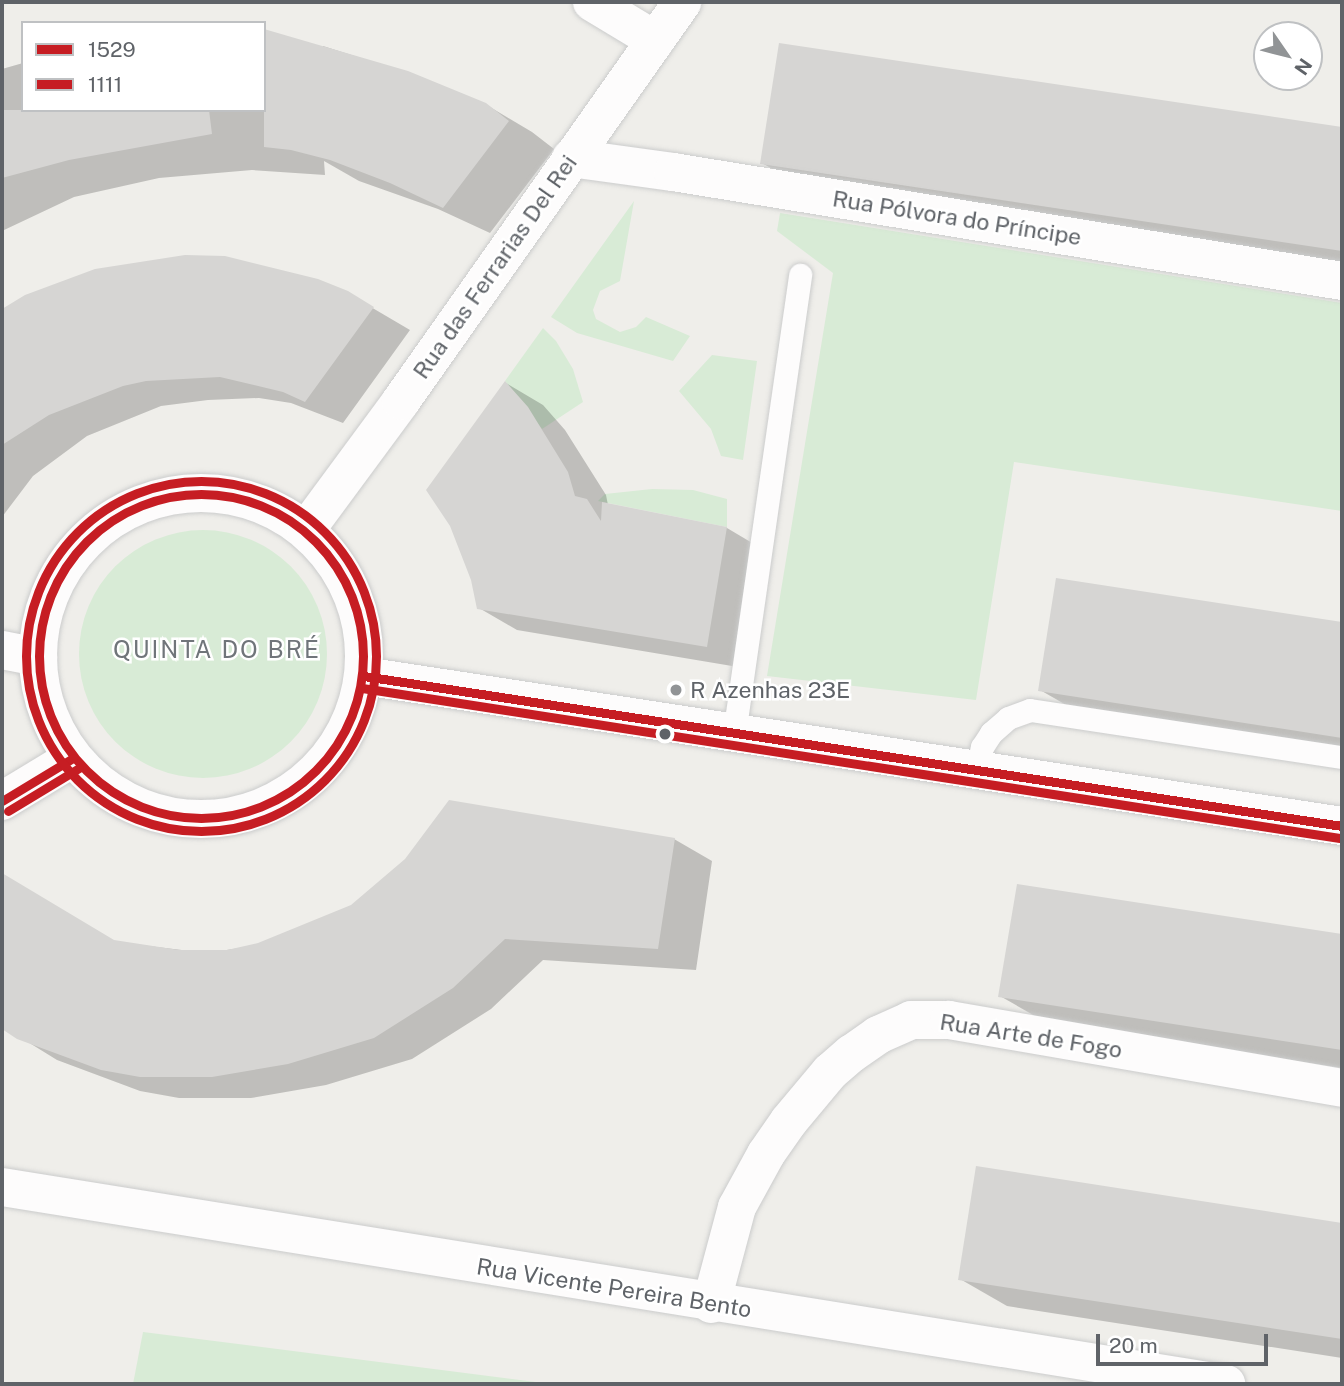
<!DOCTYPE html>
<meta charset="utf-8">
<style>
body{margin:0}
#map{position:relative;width:1344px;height:1386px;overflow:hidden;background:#efeeea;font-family:"Public Sans",sans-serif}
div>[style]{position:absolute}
.green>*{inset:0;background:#d8ebd6}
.round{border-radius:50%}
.shadow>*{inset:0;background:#0003}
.building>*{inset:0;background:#d6d5d3}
.roads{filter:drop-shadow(0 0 2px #cbcccc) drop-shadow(0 0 2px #cbcccc)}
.service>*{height:23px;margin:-11.5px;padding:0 11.5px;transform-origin:11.5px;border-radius:11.5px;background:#fdfcfc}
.minor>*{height:38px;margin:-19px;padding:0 19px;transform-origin:19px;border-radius:19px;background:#fdfcfc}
.minor>.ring{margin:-19px;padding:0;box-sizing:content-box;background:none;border:38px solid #fdfcfc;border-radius:50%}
.bus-1>*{height:9px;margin:-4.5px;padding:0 4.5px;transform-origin:4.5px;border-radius:4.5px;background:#c61d23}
.bus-1>.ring{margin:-4.5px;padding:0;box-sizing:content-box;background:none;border:9px solid #c61d23;border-radius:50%}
.bus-2>*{height:9px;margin:-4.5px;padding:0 4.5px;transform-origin:4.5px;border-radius:4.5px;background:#c61d23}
.bus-2>.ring{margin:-4.5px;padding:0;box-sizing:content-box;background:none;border:9px solid #c61d23;border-radius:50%}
.dots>*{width:19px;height:19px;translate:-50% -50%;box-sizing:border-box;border:4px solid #fff;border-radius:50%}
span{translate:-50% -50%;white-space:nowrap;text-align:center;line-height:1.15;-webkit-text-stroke:5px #fff;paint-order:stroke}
.street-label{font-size:23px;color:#5f6368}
.poi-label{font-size:23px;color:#5f6368}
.left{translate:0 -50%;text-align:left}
.neighbourhood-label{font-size:24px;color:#70757a;letter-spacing:2px}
.frame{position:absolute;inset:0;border:4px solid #5f6368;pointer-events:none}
.legend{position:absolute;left:21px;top:21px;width:245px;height:91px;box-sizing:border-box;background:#fff;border:2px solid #bfc1c3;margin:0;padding:9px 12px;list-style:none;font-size:21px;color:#5f6368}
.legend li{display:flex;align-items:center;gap:14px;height:35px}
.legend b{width:35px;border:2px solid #bfc1c3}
.north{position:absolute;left:1253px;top:21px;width:70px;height:70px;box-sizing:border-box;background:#fff;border:2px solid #bfc1c3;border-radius:50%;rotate:125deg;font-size:19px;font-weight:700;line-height:28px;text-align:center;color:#5f6368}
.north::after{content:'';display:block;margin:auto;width:24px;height:32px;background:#919496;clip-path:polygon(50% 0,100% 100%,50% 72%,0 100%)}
.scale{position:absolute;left:1096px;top:1334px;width:172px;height:32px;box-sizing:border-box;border:4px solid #5f6368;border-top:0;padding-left:9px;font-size:21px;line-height:24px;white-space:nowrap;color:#5f6368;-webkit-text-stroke:5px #fff;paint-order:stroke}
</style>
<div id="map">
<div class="green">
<i style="clip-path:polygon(634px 201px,620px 281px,600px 291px,593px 310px,596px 319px,620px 332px,636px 327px,646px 317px,690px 336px,673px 361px,577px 333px,551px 317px)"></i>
<i style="clip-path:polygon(780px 213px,1342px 303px,1342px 511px,1014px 462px,976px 700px,767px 676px,833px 273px,777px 231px)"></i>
<i style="clip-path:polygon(543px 328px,556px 341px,573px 369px,583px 402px,542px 429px,505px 381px)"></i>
<i style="clip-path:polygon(712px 355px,757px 361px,743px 460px,721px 456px,711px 429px,679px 391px)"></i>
<i style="clip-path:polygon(652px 489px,693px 490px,727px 499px,727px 527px,598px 501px,605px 494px)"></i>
<i class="round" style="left:79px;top:530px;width:248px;height:248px"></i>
<i style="clip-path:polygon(143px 1332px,552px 1384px,133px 1384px)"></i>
</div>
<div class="shadow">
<i style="clip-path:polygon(780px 45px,1342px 129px,1342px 270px,808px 190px,762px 163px)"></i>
<i style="clip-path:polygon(323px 46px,408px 73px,485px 104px,532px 132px,554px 149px,490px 233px,438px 209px,359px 181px,324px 161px,325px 175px,252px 170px,159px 178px,74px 197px,2px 231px,2px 69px,23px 63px,23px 110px,264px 110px,319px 83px)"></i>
<i style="clip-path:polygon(347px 293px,410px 330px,343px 423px,291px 403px,259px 398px,208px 400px,161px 406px,87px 436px,33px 476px,2px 517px,2px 311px,25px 297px)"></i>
<i style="clip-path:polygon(506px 383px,543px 405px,565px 430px,606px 495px,608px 505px,727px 528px,764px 550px,744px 668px,517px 630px,479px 608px)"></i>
<i style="clip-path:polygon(1058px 580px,1342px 624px,1342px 757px,1087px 717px,1040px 690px)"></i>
<i style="clip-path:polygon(674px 839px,712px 861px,696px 970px,543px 960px,491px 1009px,412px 1059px,326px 1085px,251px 1098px,179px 1098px,140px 1091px,57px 1060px,2px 1026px,2px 896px,18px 884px,115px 942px,207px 953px,259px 945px)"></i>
<i style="clip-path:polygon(1018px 886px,1342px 935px,1342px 1068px,1047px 1023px,1000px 996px)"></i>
<i style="clip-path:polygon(978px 1168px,1342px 1225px,1342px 1358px,1007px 1306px,960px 1279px)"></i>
</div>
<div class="building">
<i style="clip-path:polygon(264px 29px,408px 71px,486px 103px,509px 121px,443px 208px,390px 183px,330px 160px,291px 150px,264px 147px)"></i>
<i style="clip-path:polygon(779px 43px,1342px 127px,1342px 251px,760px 164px)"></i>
<i style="clip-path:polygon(2px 110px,209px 110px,212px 134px,69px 160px,2px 178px)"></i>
<i style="clip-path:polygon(185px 255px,225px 256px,318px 279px,348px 291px,374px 307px,305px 402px,283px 392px,220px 377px,146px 381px,123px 386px,49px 415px,2px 445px,2px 309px,25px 295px,95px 269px)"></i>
<i style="clip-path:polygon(505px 381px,528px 407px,568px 472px,575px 496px,587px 499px,601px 521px,602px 502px,727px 527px,707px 647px,477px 609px,471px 580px,450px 526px,426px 490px)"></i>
<i style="clip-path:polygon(1056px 578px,1342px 622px,1342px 738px,1038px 691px)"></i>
<i style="clip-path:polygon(449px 800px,675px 838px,658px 949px,505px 939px,453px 988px,374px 1038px,288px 1064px,212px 1077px,140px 1077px,101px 1070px,17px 1039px,2px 1029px,2px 873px,114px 940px,179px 950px,227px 950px,258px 943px,351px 905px,405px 859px)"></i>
<i style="clip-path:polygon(1017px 884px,1342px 934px,1342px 1050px,998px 997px)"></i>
<i style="clip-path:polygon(976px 1166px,1342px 1223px,1342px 1339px,958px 1280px)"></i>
</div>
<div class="roads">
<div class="service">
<i style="left:734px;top:734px;width:464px;rotate:-81.8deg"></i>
<i style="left:977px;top:770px;width:24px;rotate:-78deg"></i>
<i style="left:982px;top:747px;width:17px;rotate:-57deg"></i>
<i style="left:991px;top:733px;width:23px;rotate:-41deg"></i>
<i style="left:1008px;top:718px;width:23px;rotate:-20deg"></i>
<i style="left:1030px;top:710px;width:316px;rotate:8.6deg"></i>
</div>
<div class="minor">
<i style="left:592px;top:2px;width:74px;rotate:31.1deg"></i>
<i style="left:571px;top:158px;width:103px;rotate:7.8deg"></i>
<i style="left:673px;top:172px;width:678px;rotate:9.25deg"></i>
<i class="ring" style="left:38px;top:493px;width:288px;height:288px"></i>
<i style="left:306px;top:530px;width:160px;rotate:-53.6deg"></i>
<i style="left:401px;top:401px;width:488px;rotate:-54.8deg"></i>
<i style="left:2px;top:650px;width:37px;rotate:11deg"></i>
<i style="left:364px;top:676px;width:989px;rotate:8.72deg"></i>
<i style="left:2px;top:801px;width:83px;rotate:-31.2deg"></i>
<i style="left:2px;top:1187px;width:1240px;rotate:9.14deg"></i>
<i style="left:711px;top:1304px;width:100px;rotate:-75deg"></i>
<i style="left:737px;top:1207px;width:60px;rotate:-61.3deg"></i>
<i style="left:766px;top:1154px;width:40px;rotate:-55.1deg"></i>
<i style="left:789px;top:1121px;width:64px;rotate:-50.1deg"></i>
<i style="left:830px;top:1072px;width:28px;rotate:-41deg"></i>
<i style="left:851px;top:1054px;width:33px;rotate:-35deg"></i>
<i style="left:878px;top:1035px;width:36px;rotate:-24deg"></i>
<i style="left:911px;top:1020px;width:38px"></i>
<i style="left:949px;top:1020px;width:399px;rotate:9.8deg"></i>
</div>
</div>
<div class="bus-1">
<i class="ring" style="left:39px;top:494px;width:315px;height:315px"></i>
<i style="left:364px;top:676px;width:989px;rotate:8.72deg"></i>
<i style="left:2px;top:801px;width:83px;rotate:-31.2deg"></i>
</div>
<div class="bus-2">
<i class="ring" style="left:26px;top:481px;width:341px;height:341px"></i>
<i style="left:362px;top:688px;width:989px;rotate:8.72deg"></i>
<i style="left:8px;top:811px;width:83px;rotate:-31.2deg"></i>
</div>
<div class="dots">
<i style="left:676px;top:690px;background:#919496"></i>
<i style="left:665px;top:734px;background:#5f6368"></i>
</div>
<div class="street-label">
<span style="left:957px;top:218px;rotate:9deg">Rua Pólvora do Príncipe</span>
<span style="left:495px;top:267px;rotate:-55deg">Rua das Ferrarias Del Rei</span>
<span style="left:1031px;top:1036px;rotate:9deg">Rua Arte de Fogo</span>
<span style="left:614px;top:1288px;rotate:9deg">Rua Vicente Pereira Bento</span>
</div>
<div class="poi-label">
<span class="left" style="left:690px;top:690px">R Azenhas 23E</span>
</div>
<div class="neighbourhood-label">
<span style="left:217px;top:650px">QUINTA DO BRÉ</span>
</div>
<div class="frame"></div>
<ul class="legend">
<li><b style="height:9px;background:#c61d23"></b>1529</li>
<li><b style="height:9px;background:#c61d23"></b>1111</li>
</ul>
<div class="north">N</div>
<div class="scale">20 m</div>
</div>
